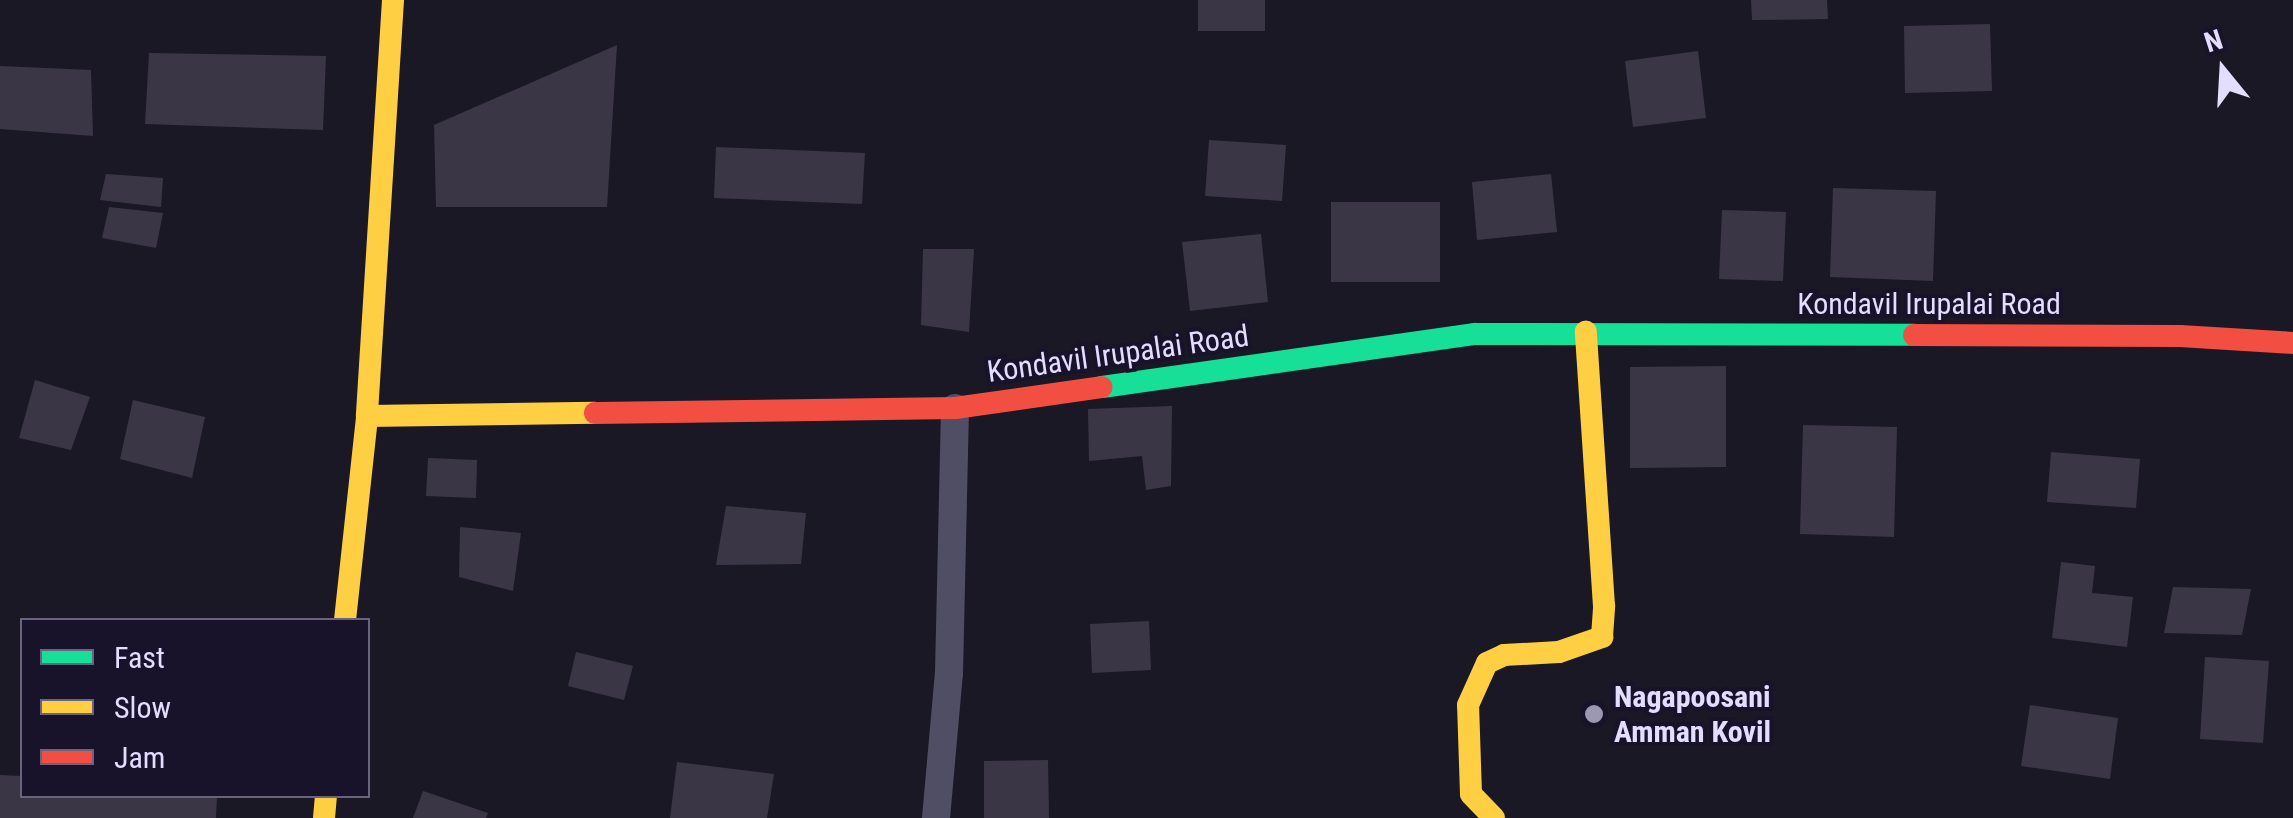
<!DOCTYPE html>
<style>
body{margin:0}
#map{position:relative;width:2293px;height:818px;overflow:hidden;background:#1b1825;font-family:"Roboto Condensed",sans-serif}
div>[style]{position:absolute}
.building>*{inset:0;background:#3a3646}
.street>*{height:28px;margin:-14px;padding:0 14px;transform-origin:14px;border-radius:14px;background:#504e65}
.fast>*{height:22px;margin:-11px;padding:0 11px;transform-origin:11px;border-radius:11px;background:#16e098}
.slow>*{height:22px;margin:-11px;padding:0 11px;transform-origin:11px;border-radius:11px;background:#ffcf43}
.jam>*{height:22px;margin:-11px;padding:0 11px;transform-origin:11px;border-radius:11px;background:#f24e42}
.dots>*{width:28px;height:28px;translate:-50% -50%;box-sizing:border-box;border:5px solid #18122b;border-radius:50%}
span{translate:-50% -50%;white-space:nowrap;text-align:center;line-height:1.15;-webkit-text-stroke:8px #18122b;paint-order:stroke}
.street-label{font-size:30px;color:#e3ddfe}
.poi-label{font-size:30px;color:#e3ddfe;font-weight:700}
.left{translate:0 -50%;text-align:left}
.legend{position:absolute;left:20px;top:618px;width:350px;height:180px;box-sizing:border-box;background:#18122b;border:2px solid #69637f;margin:0;padding:12px 18px;list-style:none;font-size:30px;color:#e3ddfe}
.legend li{display:flex;align-items:center;gap:20px;height:50px}
.legend b{width:50px;border:2px solid #69637f}
.north{position:absolute;left:2173px;top:20px;width:100px;height:100px;-webkit-text-stroke:8px #18122b;paint-order:stroke;rotate:342deg;font-size:28px;font-weight:700;line-height:40px;text-align:center;color:#e3ddfe}
.north::after{content:'';display:block;margin:auto;width:35px;height:45px;background:#e3ddfe;clip-path:polygon(50% 0,100% 100%,50% 72%,0 100%)}
</style>
<div id="map">
<div class="building">
<i style="clip-path:polygon(1198px 0,1265px 0,1265px 31px,1198px 31px)"></i>
<i style="clip-path:polygon(1751px 0,1827px 0,1828px 19px,1752px 20px)"></i>
<i style="clip-path:polygon(1990px 24px,1992px 91px,1905px 93px,1904px 26px)"></i>
<i style="clip-path:polygon(617px 45px,607px 207px,436px 207px,434px 125px)"></i>
<i style="clip-path:polygon(1698px 51px,1706px 118px,1633px 127px,1625px 61px)"></i>
<i style="clip-path:polygon(149px 53px,326px 56px,323px 130px,145px 124px)"></i>
<i style="clip-path:polygon(0 66px,91px 70px,93px 136px,0 129px)"></i>
<i style="clip-path:polygon(1209px 140px,1286px 145px,1282px 201px,1205px 196px)"></i>
<i style="clip-path:polygon(716px 147px,865px 153px,862px 204px,714px 198px)"></i>
<i style="clip-path:polygon(106px 174px,163px 178px,161px 207px,100px 200px)"></i>
<i style="clip-path:polygon(1551px 174px,1557px 232px,1477px 240px,1472px 182px)"></i>
<i style="clip-path:polygon(1833px 188px,1936px 191px,1933px 281px,1830px 277px)"></i>
<i style="clip-path:polygon(1331px 202px,1440px 202px,1440px 282px,1331px 282px)"></i>
<i style="clip-path:polygon(109px 207px,163px 213px,156px 248px,102px 238px)"></i>
<i style="clip-path:polygon(1722px 210px,1786px 212px,1783px 281px,1719px 279px)"></i>
<i style="clip-path:polygon(1261px 234px,1268px 302px,1190px 311px,1182px 242px)"></i>
<i style="clip-path:polygon(923px 249px,974px 249px,969px 332px,921px 325px)"></i>
<i style="clip-path:polygon(1726px 366px,1726px 467px,1630px 468px,1630px 367px)"></i>
<i style="clip-path:polygon(35px 380px,90px 397px,71px 450px,19px 438px)"></i>
<i style="clip-path:polygon(133px 400px,205px 417px,192px 478px,120px 459px)"></i>
<i style="clip-path:polygon(1172px 406px,1171px 486px,1146px 490px,1142px 456px,1089px 461px,1088px 409px)"></i>
<i style="clip-path:polygon(1803px 425px,1897px 427px,1894px 537px,1800px 534px)"></i>
<i style="clip-path:polygon(2051px 452px,2140px 459px,2136px 508px,2047px 502px)"></i>
<i style="clip-path:polygon(428px 458px,477px 460px,476px 498px,426px 496px)"></i>
<i style="clip-path:polygon(726px 506px,806px 513px,801px 564px,716px 565px)"></i>
<i style="clip-path:polygon(460px 527px,521px 533px,513px 591px,459px 577px)"></i>
<i style="clip-path:polygon(2061px 562px,2095px 566px,2092px 593px,2133px 597px,2127px 647px,2052px 638px)"></i>
<i style="clip-path:polygon(2173px 587px,2251px 589px,2242px 635px,2164px 633px)"></i>
<i style="clip-path:polygon(1149px 621px,1151px 670px,1092px 673px,1090px 624px)"></i>
<i style="clip-path:polygon(576px 652px,633px 666px,624px 700px,568px 686px)"></i>
<i style="clip-path:polygon(2205px 657px,2269px 661px,2263px 743px,2200px 739px)"></i>
<i style="clip-path:polygon(2030px 705px,2118px 718px,2110px 779px,2021px 766px)"></i>
<i style="clip-path:polygon(1048px 760px,1049px 818px,984px 818px,984px 761px)"></i>
<i style="clip-path:polygon(677px 762px,774px 774px,767px 818px,670px 818px)"></i>
<i style="clip-path:polygon(0 775px,22px 776px,22px 796px,217px 796px,216px 818px,0 818px)"></i>
<i style="clip-path:polygon(423px 791px,488px 813px,486px 818px,413px 818px)"></i>
</div>
<div class="street">
<i style="left:936px;top:818px;width:146px;rotate:-84.9deg"></i>
<i style="left:949px;top:673px;width:265px;rotate:-88.7deg"></i>
</div>
<div class="fast">
<i style="left:1102px;top:387px;width:377px;rotate:-8.1deg"></i>
<i style="left:1475px;top:334px;width:439px;rotate:0.1deg"></i>
</div>
<div class="slow">
<i style="left:393px;top:0;width:417px;rotate:93.6deg"></i>
<i style="left:367px;top:416px;width:228px;rotate:-0.8deg"></i>
<i style="left:345px;top:620px;width:205px;rotate:-83.8deg"></i>
<i style="left:324px;top:818px;width:22px;rotate:-85deg"></i>
<i style="left:1494px;top:818px;width:33px;rotate:-134deg"></i>
<i style="left:1471px;top:794px;width:89px;rotate:-91.9deg"></i>
<i style="left:1468px;top:705px;width:46px;rotate:-65.7deg"></i>
<i style="left:1487px;top:663px;width:19px;rotate:-25deg"></i>
<i style="left:1504px;top:655px;width:55px;rotate:-3.1deg"></i>
<i style="left:1559px;top:652px;width:46px;rotate:-19.2deg"></i>
<i style="left:1602px;top:637px;width:31px;rotate:-86deg"></i>
<i style="left:1604px;top:606px;width:275px;rotate:-93.8deg"></i>
</div>
<div class="jam">
<i style="left:1914px;top:335px;width:266px;rotate:0.2deg"></i>
<i style="left:2180px;top:336px;width:113px;rotate:3.5deg"></i>
<i style="left:595px;top:413px;width:360px;rotate:-0.8deg"></i>
<i style="left:955px;top:408px;width:148px;rotate:-8.1deg"></i>
</div>
<div class="dots">
<i style="left:1594px;top:714px;background:#9d98b2"></i>
</div>
<div class="street-label">
<span style="left:1929px;top:304px">Kondavil Irupalai Road</span>
<span style="left:1118px;top:354px;rotate:-8deg">Kondavil Irupalai Road</span>
</div>
<div class="poi-label">
<span class="left" style="left:1614px;top:714px">Nagapoosani<br>Amman Kovil</span>
</div>
<ul class="legend">
<li><b style="height:12px;background:#16e098"></b>Fast</li>
<li><b style="height:12px;background:#ffcf43"></b>Slow</li>
<li><b style="height:12px;background:#f24e42"></b>Jam</li>
</ul>
<div class="north">N</div>
</div>
